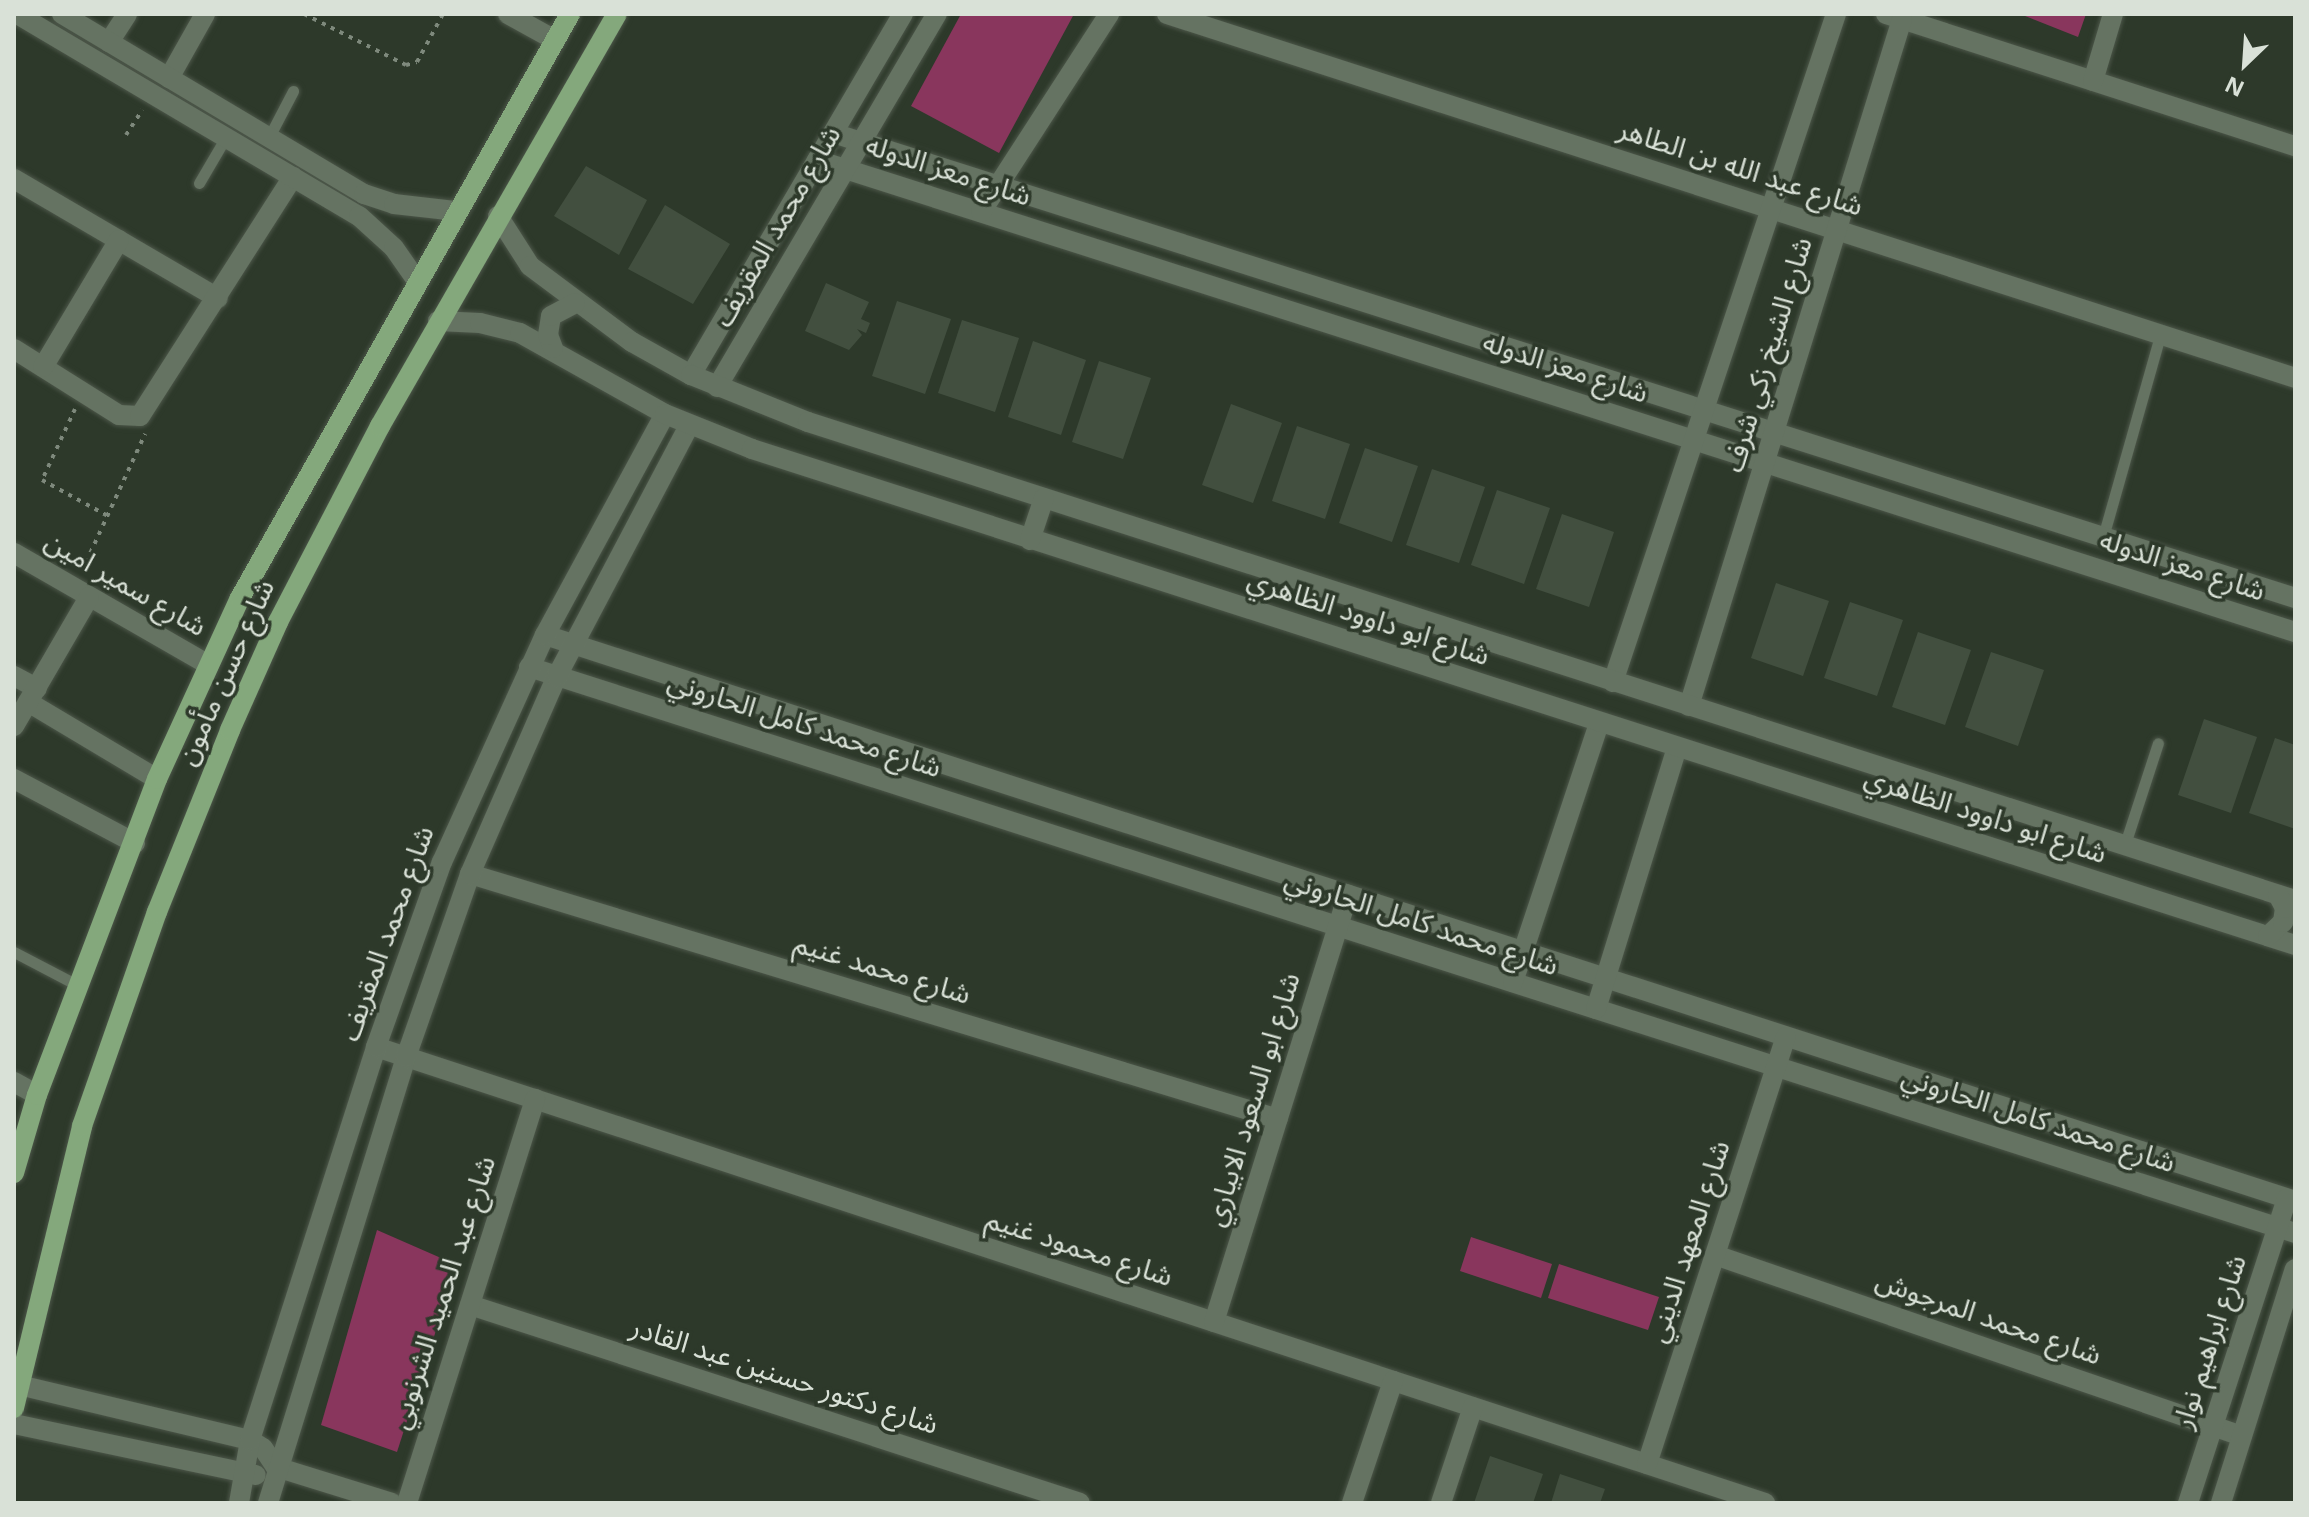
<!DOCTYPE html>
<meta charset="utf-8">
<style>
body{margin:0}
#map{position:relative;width:2309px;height:1517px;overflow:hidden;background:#2d392a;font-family:Georgia,"Noto Sans Arabic",serif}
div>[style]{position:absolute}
.green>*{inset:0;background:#89365d}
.building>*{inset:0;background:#424f3f}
.path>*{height:4px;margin-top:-2px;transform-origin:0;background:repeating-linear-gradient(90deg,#7e897c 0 4px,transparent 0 10px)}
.roads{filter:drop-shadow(0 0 2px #4c5649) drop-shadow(0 0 2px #4c5649)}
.lane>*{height:11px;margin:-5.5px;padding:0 5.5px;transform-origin:5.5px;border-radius:5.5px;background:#657362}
.street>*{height:20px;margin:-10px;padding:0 10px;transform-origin:10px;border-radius:10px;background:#657362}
.secondary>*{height:20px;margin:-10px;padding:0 10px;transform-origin:10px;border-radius:10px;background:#657362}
.primary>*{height:20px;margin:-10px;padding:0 10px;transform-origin:10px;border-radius:10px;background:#84a87c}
span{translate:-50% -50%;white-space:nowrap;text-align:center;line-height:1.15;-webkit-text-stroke:7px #2d392a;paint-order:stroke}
.street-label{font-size:28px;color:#d9e1d7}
.frame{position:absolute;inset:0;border:16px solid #d9e1d7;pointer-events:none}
.north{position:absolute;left:2205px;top:24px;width:80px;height:80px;-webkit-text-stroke:6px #2d392a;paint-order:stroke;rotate:205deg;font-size:22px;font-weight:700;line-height:32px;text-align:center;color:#d9e1d7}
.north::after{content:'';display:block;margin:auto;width:28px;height:36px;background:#d9e1d7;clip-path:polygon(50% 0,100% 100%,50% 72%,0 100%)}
</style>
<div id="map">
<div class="green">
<i style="clip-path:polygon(961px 14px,1074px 14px,999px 153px,911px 106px)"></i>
<i style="clip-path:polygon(2020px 14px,2086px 14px,2078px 37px)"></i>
<i style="clip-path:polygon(377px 1230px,457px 1265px,397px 1452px,321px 1425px)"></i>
<i style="clip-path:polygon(1471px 1237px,1552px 1264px,1541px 1298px,1460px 1271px)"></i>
<i style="clip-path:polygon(1559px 1264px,1659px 1297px,1648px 1330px,1548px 1298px)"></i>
</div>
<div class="building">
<i style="clip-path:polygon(586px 166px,647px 200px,619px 255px,554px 216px)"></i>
<i style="clip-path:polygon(665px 205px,730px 244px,693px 304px,628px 269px)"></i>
<i style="clip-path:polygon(826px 283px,869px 302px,861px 319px,870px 323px,866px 333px,857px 329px,862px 335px,849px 350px,805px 331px)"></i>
<i style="clip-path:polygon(897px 301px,951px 319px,925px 394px,872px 376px)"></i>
<i style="clip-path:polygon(962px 320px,1019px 338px,995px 412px,938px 393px)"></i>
<i style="clip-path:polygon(1033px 341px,1086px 360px,1061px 435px,1008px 417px)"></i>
<i style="clip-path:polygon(1099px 361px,1151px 378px,1123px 459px,1072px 442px)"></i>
<i style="clip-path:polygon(1231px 404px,1282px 423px,1253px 503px,1202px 485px)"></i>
<i style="clip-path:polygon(1297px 426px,1350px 444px,1325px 519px,1272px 501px)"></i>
<i style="clip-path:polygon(1365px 448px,1418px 466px,1392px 542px,1339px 523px)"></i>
<i style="clip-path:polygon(1432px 469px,1485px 487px,1459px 563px,1406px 545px)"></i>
<i style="clip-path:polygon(1497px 490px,1550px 508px,1524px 584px,1471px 565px)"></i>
<i style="clip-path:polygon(1562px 514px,1614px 532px,1589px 607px,1536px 589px)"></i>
<i style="clip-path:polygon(1776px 583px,1829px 601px,1803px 676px,1751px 658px)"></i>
<i style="clip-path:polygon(1850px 602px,1903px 620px,1877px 696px,1824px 678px)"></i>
<i style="clip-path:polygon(1918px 632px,1971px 650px,1945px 725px,1892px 707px)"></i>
<i style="clip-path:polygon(1991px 652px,2044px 670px,2018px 746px,1965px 727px)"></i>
<i style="clip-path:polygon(2204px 719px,2257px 737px,2231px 813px,2178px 795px)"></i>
<i style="clip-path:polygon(2275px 738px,2295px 745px,2295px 829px,2249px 813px)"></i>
<i style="clip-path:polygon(1490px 1456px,1543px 1474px,1533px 1503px,1474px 1503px)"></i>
<i style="clip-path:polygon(1560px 1474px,1605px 1489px,1600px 1503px,1551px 1503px)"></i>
</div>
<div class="path">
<i style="left:304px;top:14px;width:114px;rotate:26.6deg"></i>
<i style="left:406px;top:65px;width:11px;rotate:-15deg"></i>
<i style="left:417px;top:62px;width:55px;rotate:-61.6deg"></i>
<i style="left:126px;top:135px;width:30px;rotate:-57deg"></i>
<i style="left:75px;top:409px;width:78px;rotate:114.9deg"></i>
<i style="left:42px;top:480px;width:75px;rotate:28.6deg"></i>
<i style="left:82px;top:571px;width:151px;rotate:-65.3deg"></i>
</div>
<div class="roads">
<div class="lane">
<i style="left:269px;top:137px;width:52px;rotate:-62.4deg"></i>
<i style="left:199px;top:183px;width:53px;rotate:-59.6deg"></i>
<i style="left:2103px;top:537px;width:210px;rotate:-74.2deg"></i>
<i style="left:2124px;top:847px;width:109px;rotate:-71.9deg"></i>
<i style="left:14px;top:952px;width:71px;rotate:27.6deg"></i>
</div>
<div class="street">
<i style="left:508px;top:14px;width:54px;rotate:29deg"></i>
<i style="left:1167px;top:14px;width:1185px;rotate:17.88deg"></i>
<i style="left:1886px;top:14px;width:430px;rotate:17.9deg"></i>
<i style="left:109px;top:42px;width:33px;rotate:-57deg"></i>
<i style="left:169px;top:78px;width:73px;rotate:-60.6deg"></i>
<i style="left:2093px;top:81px;width:70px;rotate:-73.4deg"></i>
<i style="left:833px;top:133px;width:1534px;rotate:17.64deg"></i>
<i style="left:817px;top:160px;width:1552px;rotate:17.71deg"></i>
<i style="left:14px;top:179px;width:236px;rotate:30.3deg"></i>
<i style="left:981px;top:212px;width:236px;rotate:-57.1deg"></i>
<i style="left:14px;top:349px;width:124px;rotate:32.2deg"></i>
<i style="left:119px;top:415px;width:21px;rotate:3deg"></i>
<i style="left:140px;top:416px;width:284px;rotate:-57.4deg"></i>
<i style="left:43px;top:367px;width:148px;rotate:-59.1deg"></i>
<i style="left:691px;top:375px;width:419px;rotate:-59.6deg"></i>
<i style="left:717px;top:387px;width:433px;rotate:-59.5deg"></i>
<i style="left:14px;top:553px;width:225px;rotate:29.9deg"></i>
<i style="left:545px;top:635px;width:1839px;rotate:17.92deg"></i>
<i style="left:529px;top:667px;width:1854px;rotate:17.77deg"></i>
<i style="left:14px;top:676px;width:26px;rotate:28deg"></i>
<i style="left:1613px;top:682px;width:704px;rotate:-71.54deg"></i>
<i style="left:28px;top:702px;width:150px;rotate:30.8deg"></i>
<i style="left:1689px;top:706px;width:719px;rotate:-72.77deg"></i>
<i style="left:14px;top:726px;width:149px;rotate:-59.8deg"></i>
<i style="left:14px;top:779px;width:137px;rotate:27.9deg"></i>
<i style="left:470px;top:874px;width:844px;rotate:16.87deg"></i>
<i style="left:1513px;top:982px;width:273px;rotate:-71.6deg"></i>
<i style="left:1596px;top:1009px;width:273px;rotate:-72.8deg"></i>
<i style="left:376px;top:1047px;width:1462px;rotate:18.17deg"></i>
<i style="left:14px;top:1082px;width:26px;rotate:29deg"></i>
<i style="left:1715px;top:1255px;width:557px;rotate:18.96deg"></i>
<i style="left:470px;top:1305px;width:641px;rotate:17.98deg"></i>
<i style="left:1214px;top:1322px;width:448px;rotate:-72.6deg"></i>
<i style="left:19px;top:1385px;width:237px;rotate:13.4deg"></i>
<i style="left:250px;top:1440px;width:15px;rotate:32deg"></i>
<i style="left:263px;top:1448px;width:23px;rotate:56deg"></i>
<i style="left:276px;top:1467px;width:121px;rotate:17.2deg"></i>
<i style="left:14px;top:1424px;width:247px;rotate:11.9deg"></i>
<i style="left:1647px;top:1464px;width:449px;rotate:-72deg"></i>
<i style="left:239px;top:1503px;width:64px;rotate:-80.1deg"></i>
<i style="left:250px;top:1440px;width:413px;rotate:-72.2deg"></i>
<i style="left:376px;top:1047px;width:196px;rotate:-70.4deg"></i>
<i style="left:442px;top:862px;width:249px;rotate:-65.6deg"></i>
<i style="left:545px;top:635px;width:251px;rotate:-61.5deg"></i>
<i style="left:268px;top:1503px;width:467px;rotate:-72.8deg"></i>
<i style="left:406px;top:1057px;width:194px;rotate:-70.7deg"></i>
<i style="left:470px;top:874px;width:216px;rotate:-66.3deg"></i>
<i style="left:557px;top:676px;width:283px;rotate:-62.2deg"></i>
<i style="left:407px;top:1503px;width:424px;rotate:-72.4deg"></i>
<i style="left:1352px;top:1503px;width:129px;rotate:-71.4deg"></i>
<i style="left:1441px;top:1503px;width:101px;rotate:-71.6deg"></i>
<i style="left:2188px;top:1503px;width:320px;rotate:-72deg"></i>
<i style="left:2221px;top:1503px;width:245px;rotate:-72.5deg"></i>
</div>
<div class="secondary">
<i style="left:17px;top:14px;width:397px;rotate:30.6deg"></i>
<i style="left:359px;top:216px;width:47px;rotate:42.4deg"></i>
<i style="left:394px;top:248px;width:39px;rotate:55deg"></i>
<i style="left:62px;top:14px;width:352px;rotate:30.8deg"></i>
<i style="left:364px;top:194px;width:32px;rotate:18deg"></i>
<i style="left:394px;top:204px;width:61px;rotate:6.5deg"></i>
<i style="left:498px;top:216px;width:59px;rotate:57.4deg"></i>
<i style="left:530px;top:266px;width:127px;rotate:36.7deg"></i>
<i style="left:632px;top:342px;width:68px;rotate:29.2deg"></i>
<i style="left:691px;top:375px;width:126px;rotate:21.9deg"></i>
<i style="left:808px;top:422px;width:1562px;rotate:17.82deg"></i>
<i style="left:438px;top:321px;width:42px;rotate:2.7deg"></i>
<i style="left:480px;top:323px;width:41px;rotate:14deg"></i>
<i style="left:520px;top:333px;width:166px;rotate:29.2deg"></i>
<i style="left:665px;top:414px;width:94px;rotate:21.9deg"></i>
<i style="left:752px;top:449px;width:1621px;rotate:17.82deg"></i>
<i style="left:553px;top:348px;width:14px;rotate:-111deg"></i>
<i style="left:548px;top:335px;width:19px;rotate:-81deg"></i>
<i style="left:551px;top:316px;width:27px;rotate:-28deg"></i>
<i style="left:1030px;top:540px;width:44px;rotate:-71.6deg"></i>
<i style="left:2268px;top:936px;width:21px;rotate:-43deg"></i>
<i style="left:2283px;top:922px;width:14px;rotate:-82deg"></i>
<i style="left:2285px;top:908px;width:15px;rotate:-118deg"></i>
</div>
<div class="primary">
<i style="left:14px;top:1173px;width:81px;rotate:-73.6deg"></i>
<i style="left:37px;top:1095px;width:338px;rotate:-69.2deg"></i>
<i style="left:157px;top:779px;width:199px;rotate:-65.4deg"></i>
<i style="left:240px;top:598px;width:671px;rotate:-60.53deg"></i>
<i style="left:14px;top:1408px;width:290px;rotate:-76.4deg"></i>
<i style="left:82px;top:1126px;width:227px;rotate:-70.7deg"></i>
<i style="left:157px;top:912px;width:196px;rotate:-68.1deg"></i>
<i style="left:230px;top:730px;width:118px;rotate:-66deg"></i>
<i style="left:278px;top:622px;width:221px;rotate:-62.5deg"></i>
<i style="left:380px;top:426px;width:475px;rotate:-60.1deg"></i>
</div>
</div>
<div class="street-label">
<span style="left:1740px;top:169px;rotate:18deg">شارع عبد الله بن الطاهر</span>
<span style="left:948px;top:172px;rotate:18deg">شارع معز الدوله</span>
<span style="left:778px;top:227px;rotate:-60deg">شارع محمد المقريف</span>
<span style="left:1769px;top:355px;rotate:-73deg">شارع الشيخ زكي شرف</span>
<span style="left:1565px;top:369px;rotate:18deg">شارع معز الدوله</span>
<span style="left:2182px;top:567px;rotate:18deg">شارع معز الدوله</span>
<span style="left:125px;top:585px;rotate:30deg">شارع سمير امين</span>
<span style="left:1368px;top:619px;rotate:18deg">شارع ابو داوود الظاهري</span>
<span style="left:227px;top:673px;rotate:-66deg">شارع حسن مأمون</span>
<span style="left:804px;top:726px;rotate:18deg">شارع محمد كامل الحاروني</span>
<span style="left:1985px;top:817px;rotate:18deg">شارع ابو داوود الظاهري</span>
<span style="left:1421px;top:924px;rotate:18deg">شارع محمد كامل الحاروني</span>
<span style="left:388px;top:934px;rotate:-70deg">شارع محمد المقريف</span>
<span style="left:882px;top:970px;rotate:17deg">شارع محمد غنيم</span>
<span style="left:1254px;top:1100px;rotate:-73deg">شارع ابو السعود الابياري</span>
<span style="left:2038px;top:1121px;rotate:18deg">شارع محمد كامل الحاروني</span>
<span style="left:1690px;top:1242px;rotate:-72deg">شارع المعهد الديني</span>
<span style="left:1079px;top:1249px;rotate:18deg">شارع محمود غنيم</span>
<span style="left:444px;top:1293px;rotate:-72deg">شارع عبد الحميد الشرنوبي</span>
<span style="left:1988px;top:1319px;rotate:19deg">شارع محمد المرجوش</span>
<span style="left:2211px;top:1342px;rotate:-72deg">شارع ابراهيم نوار</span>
<span style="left:784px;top:1377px;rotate:18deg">شارع دكتور حسنين عبد القادر</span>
</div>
<div class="frame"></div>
<div class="north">N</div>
</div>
